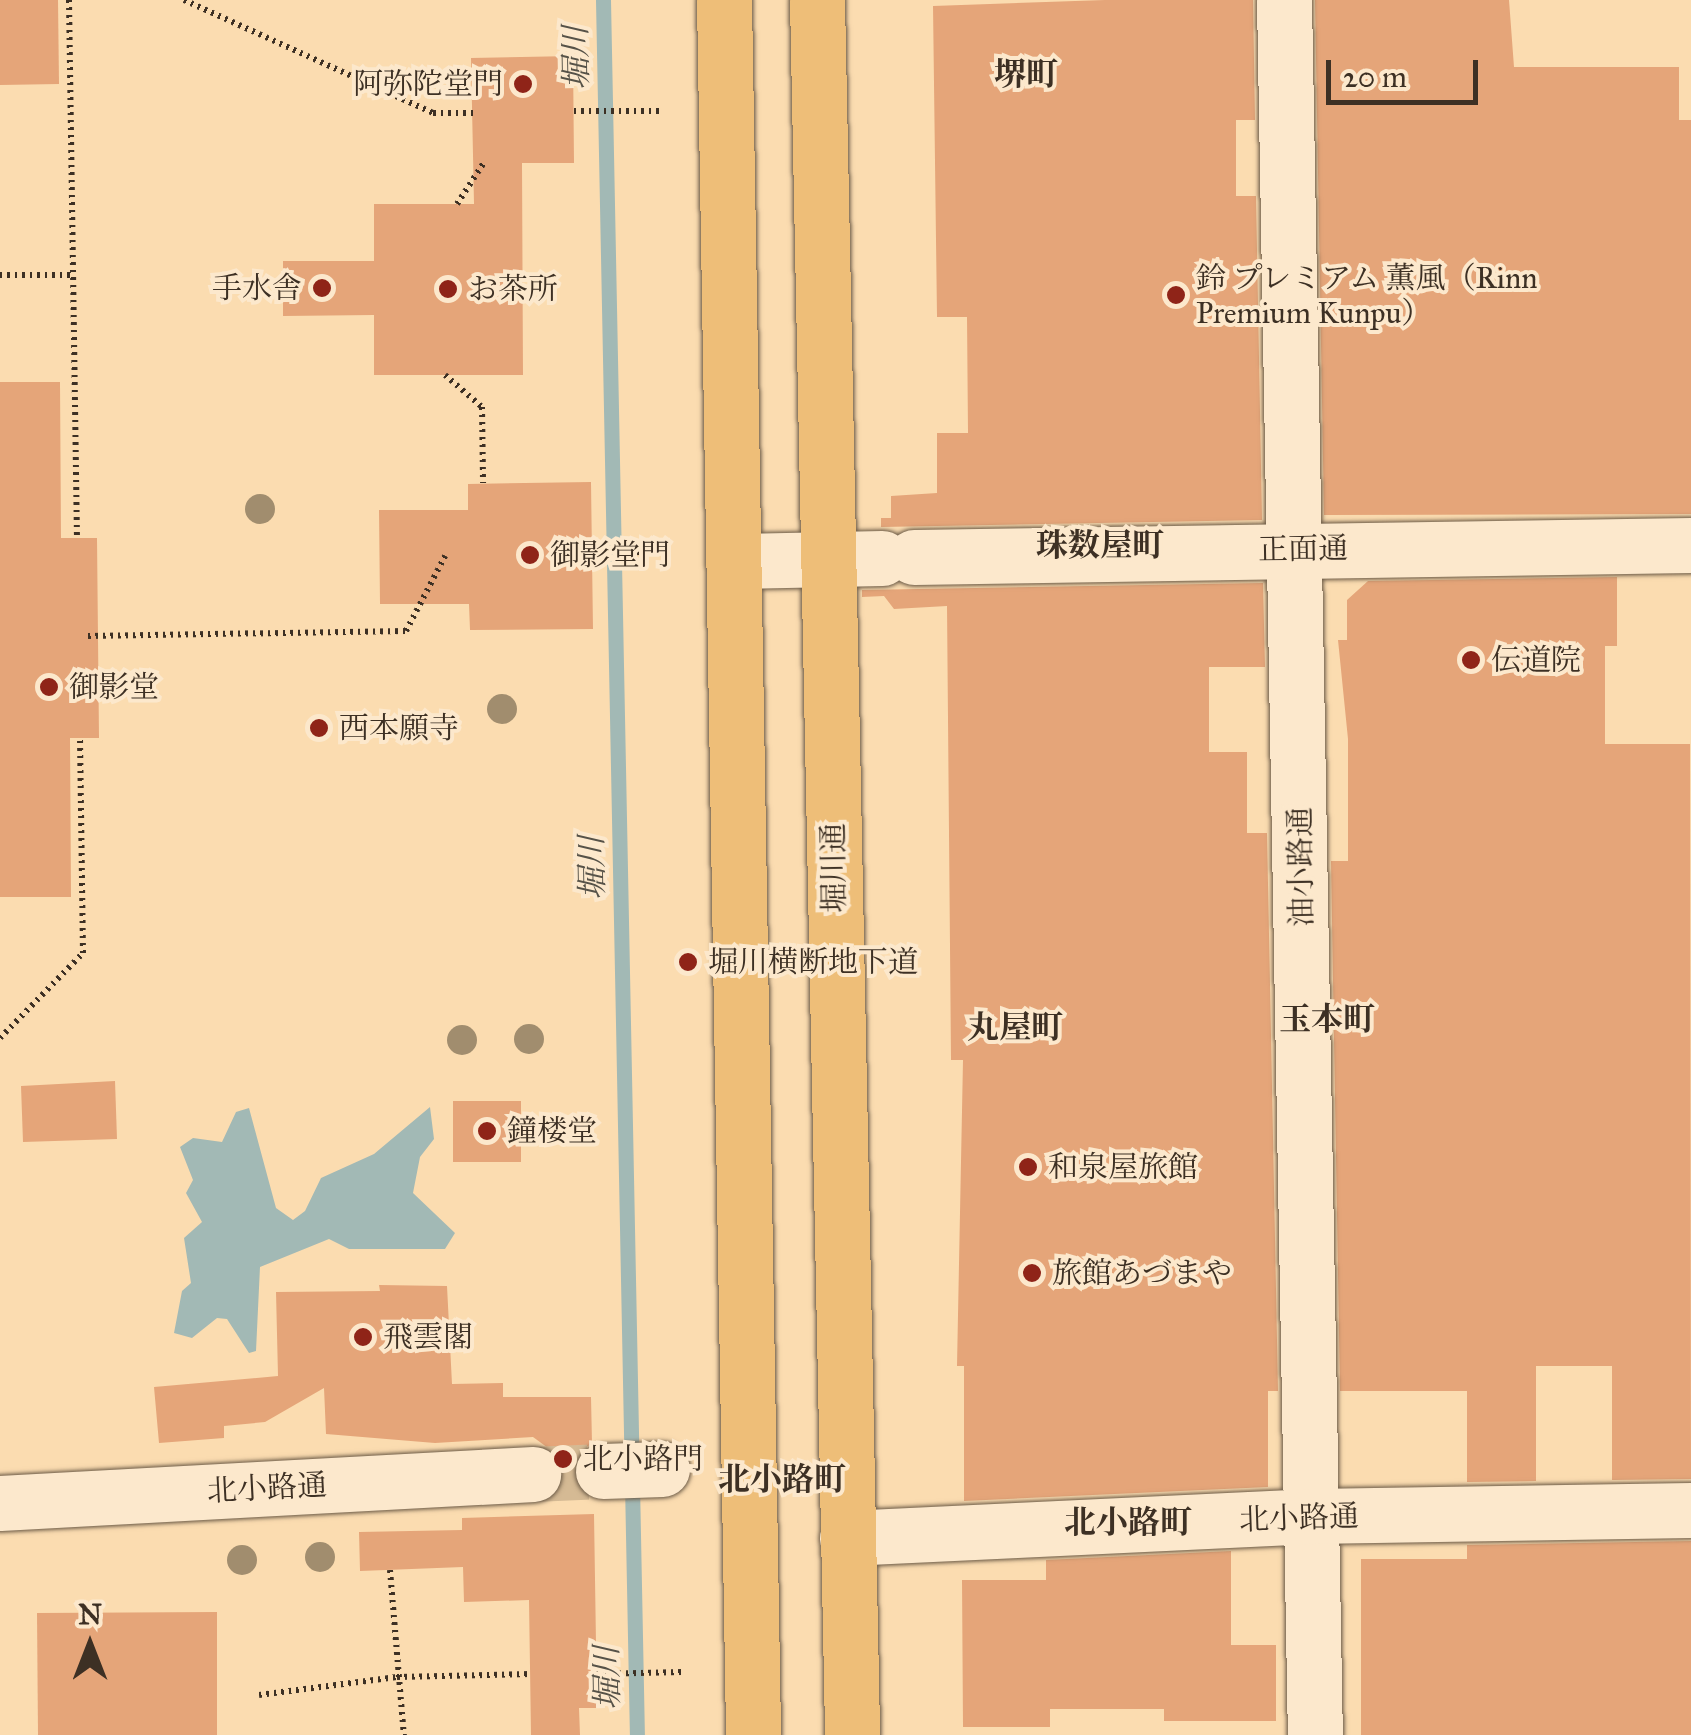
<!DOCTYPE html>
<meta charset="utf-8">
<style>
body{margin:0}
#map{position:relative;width:1691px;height:1735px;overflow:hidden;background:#fbdcb0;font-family:"IM FELL Great Primer","Noto Serif JP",serif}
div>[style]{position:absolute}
.water>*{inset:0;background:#a2b9b5}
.stream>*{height:15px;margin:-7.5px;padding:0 7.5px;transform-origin:7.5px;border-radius:7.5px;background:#a2b9b5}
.building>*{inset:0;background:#e5a579}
.minor-tunnel>*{height:55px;margin-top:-27.5px;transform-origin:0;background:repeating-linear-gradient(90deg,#d5ba94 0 55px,transparent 0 83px)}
.path>*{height:6px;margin-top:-3px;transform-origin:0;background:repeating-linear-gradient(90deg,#3d3024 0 2.5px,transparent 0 7.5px)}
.roads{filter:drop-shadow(0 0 2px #6c5b47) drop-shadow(0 0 2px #6c5b47)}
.minor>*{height:55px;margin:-27.5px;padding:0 27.5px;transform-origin:27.5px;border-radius:27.5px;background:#fce8cc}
.trunk>*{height:55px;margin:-27.5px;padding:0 27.5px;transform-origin:27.5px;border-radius:27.5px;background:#eebe78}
.trees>*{width:30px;height:30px;margin:-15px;border-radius:50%;background:#a18d6e}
.dots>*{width:28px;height:28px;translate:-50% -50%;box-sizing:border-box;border:5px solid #fce8cc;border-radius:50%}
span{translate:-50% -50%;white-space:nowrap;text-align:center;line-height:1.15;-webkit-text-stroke:8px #fce8cc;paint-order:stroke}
.poi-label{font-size:30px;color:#3d3024}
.right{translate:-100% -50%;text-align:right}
.left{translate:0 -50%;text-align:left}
.street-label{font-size:30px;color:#3d3024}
.water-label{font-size:32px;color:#565248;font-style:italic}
.neighbourhood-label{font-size:32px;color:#3d3024;font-weight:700}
.north{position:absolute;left:40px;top:1595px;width:100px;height:100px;-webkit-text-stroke:8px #fce8cc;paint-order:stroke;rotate:0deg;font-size:28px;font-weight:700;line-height:40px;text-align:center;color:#3d3024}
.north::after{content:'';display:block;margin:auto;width:35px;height:45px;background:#3d3024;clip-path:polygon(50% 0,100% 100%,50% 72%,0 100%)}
.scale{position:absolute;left:1326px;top:60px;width:152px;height:45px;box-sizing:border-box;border:5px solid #3d3024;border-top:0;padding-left:12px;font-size:30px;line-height:35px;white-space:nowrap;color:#3d3024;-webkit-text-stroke:8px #fce8cc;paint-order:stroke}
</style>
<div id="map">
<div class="water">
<i style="clip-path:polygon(430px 1107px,434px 1139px,420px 1157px,413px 1193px,455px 1233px,445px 1249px,349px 1249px,329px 1239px,260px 1267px,256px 1351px,249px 1353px,227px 1319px,217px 1318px,192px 1338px,174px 1333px,182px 1291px,191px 1283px,184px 1238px,202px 1222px,186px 1193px,193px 1180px,180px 1147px,193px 1138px,222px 1142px,236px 1112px,249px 1108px,276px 1208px,293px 1220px,305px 1211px,321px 1178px,374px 1154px)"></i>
</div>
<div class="stream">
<i style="left:603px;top:0;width:1735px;rotate:88.88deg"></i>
</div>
<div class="building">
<i style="clip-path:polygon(0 0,58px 0,59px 84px,0 85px)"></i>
<i style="clip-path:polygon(1105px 0,1253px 0,1255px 120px,1236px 120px,1236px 196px,1256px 196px,1262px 520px,881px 527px,881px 518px,891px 518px,891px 496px,937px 493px,937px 433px,968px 433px,967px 317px,937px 317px,933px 6px)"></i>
<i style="clip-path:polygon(1315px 0,1509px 0,1514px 67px,1679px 67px,1679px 120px,1691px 120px,1691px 514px,1324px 515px)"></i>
<i style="clip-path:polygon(573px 56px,574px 163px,522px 163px,523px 375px,374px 375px,374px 315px,283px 316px,283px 261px,374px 261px,374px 204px,474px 204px,471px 58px)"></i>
<i style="clip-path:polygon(0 382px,60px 382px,61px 538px,97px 538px,99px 738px,70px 738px,71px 897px,0 897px)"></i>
<i style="clip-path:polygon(591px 482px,593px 629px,470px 630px,469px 604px,380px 604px,379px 510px,468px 510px,468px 484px)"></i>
<i style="clip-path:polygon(1617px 577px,1617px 646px,1605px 646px,1605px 744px,1690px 744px,1691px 1479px,1612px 1480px,1612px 1366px,1536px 1366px,1536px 1481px,1467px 1482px,1467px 1391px,1340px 1391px,1331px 861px,1348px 861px,1348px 739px,1338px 640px,1347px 640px,1347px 600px,1368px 581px)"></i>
<i style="clip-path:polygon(1263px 583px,1265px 667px,1209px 667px,1209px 752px,1247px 752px,1247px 833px,1267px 833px,1278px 1391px,1268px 1391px,1268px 1487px,964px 1501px,964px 1366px,957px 1366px,963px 1060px,951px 1060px,947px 606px,894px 609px,884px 596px,862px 597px,862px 590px)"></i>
<i style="clip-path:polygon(115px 1081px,117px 1139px,23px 1142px,21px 1086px)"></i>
<i style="clip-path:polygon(453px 1101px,521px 1101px,521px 1162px,453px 1162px)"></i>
<i style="clip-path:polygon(379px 1285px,447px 1286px,452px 1384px,503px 1383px,503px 1397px,591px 1397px,592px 1443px,576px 1455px,555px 1453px,533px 1437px,435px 1443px,326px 1434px,324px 1388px,265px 1422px,224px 1426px,224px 1438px,159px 1443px,154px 1387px,278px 1376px,276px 1292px,380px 1291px)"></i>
<i style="clip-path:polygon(594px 1514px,597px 1708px,579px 1708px,580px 1735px,531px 1735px,529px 1600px,464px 1602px,463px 1567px,360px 1571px,359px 1532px,462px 1530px,462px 1518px)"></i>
<i style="clip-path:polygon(1691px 1541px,1691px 1735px,1361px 1735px,1361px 1559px,1467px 1559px,1467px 1545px)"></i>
<i style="clip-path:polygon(1231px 1551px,1231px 1645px,1276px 1645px,1276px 1721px,1164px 1721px,1164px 1709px,1050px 1709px,1050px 1727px,963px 1727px,962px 1580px,1046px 1580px,1046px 1560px)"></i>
<i style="clip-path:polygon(217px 1612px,217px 1735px,38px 1735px,37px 1613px)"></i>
</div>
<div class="minor-tunnel">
<i style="left:533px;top:1474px;width:70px;rotate:-2.5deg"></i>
</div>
<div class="path">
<i style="left:69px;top:0;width:538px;rotate:89.15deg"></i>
<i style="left:184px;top:0;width:273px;rotate:24.4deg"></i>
<i style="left:433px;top:113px;width:40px"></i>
<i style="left:574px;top:111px;width:87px"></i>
<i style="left:457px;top:204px;width:48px;rotate:-57deg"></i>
<i style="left:0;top:275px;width:73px"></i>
<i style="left:445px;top:375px;width:49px;rotate:40.9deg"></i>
<i style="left:482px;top:407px;width:76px;rotate:89.2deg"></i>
<i style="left:592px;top:554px;width:72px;rotate:-2.4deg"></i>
<i style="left:88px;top:636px;width:318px;rotate:-0.9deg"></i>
<i style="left:406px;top:631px;width:85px;rotate:-62.5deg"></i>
<i style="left:0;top:1038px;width:119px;rotate:-45.7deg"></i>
<i style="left:83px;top:953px;width:215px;rotate:-90.8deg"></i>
<i style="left:390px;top:1570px;width:166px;rotate:85.2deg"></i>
<i style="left:596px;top:1674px;width:86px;rotate:-1.3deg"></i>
<i style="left:259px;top:1695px;width:139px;rotate:-7.4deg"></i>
<i style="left:397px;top:1677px;width:134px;rotate:-1.3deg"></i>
</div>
<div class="roads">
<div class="minor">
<i style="left:1284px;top:0;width:1735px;rotate:88.98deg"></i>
<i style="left:914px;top:557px;width:777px;rotate:-0.88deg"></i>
<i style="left:738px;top:561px;width:144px;rotate:-1.2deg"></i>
<i style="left:603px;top:1471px;width:59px;rotate:-1.9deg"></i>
<i style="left:0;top:1503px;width:534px;rotate:-3.11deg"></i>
<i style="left:847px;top:1538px;width:466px;rotate:-2.7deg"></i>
<i style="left:1312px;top:1516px;width:379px;rotate:-0.9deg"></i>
</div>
<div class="trunk">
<i style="left:724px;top:0;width:1735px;rotate:89.04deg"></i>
<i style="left:817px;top:0;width:1735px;rotate:88.84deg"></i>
</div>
</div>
<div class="trees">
<i style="left:260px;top:509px"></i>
<i style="left:502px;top:709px"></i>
<i style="left:529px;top:1039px"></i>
<i style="left:462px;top:1040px"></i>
<i style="left:320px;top:1557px"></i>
<i style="left:242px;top:1560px"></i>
</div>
<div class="dots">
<i style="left:523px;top:84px;background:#8f2418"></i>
<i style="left:322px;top:288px;background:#8f2418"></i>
<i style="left:448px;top:289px;background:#8f2418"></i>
<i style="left:1176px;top:295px;background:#8f2418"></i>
<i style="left:530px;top:555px;background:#8f2418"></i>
<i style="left:1471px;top:660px;background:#8f2418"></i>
<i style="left:49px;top:687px;background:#8f2418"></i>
<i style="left:319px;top:728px;background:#8f2418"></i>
<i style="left:688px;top:962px;background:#8f2418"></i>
<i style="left:487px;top:1131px;background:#8f2418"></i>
<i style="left:1028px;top:1167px;background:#8f2418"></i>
<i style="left:1032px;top:1273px;background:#8f2418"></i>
<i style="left:363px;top:1337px;background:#8f2418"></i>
<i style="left:563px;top:1459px;background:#8f2418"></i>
</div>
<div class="poi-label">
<span class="right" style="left:503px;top:84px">阿弥陀堂門</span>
<span class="left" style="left:1196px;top:295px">鈴 プレミアム 薫風（Rinn<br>Premium Kunpu）</span>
<span class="right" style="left:302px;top:288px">手水舎</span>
<span class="left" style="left:468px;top:289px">お茶所</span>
<span class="left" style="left:550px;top:555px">御影堂門</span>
<span class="left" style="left:1491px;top:660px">伝道院</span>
<span class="left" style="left:69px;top:687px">御影堂</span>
<span class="left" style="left:339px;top:728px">西本願寺</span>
<span class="left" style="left:708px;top:962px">堀川横断地下道</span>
<span class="left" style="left:507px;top:1131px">鐘楼堂</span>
<span class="left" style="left:1048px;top:1167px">和泉屋旅館</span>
<span class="left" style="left:1052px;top:1273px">旅館あづまや</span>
<span class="left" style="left:383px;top:1337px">飛雲閣</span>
<span class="left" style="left:583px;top:1459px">北小路門</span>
</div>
<div class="street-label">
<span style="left:1303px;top:549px;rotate:-1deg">正面通</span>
<span style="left:1301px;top:867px;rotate:-91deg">油小路通</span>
<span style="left:834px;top:868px;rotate:-91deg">堀川通</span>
<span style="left:267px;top:1488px;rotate:-3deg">北小路通</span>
<span style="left:1299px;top:1518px;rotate:-2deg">北小路通</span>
</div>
<div class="water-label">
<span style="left:577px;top:58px;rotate:-91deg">堀川</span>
<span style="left:593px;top:868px;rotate:-91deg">堀川</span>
<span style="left:608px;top:1678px;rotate:-91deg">堀川</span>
</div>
<div class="neighbourhood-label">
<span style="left:1026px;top:75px">堺町</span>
<span style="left:1100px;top:546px">珠数屋町</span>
<span style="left:1327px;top:1020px">玉本町</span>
<span style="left:1015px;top:1028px">丸屋町</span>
<span style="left:782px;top:1480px">北小路町</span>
<span style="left:1128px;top:1523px">北小路町</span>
</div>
<div class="north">N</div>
<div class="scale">20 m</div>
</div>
